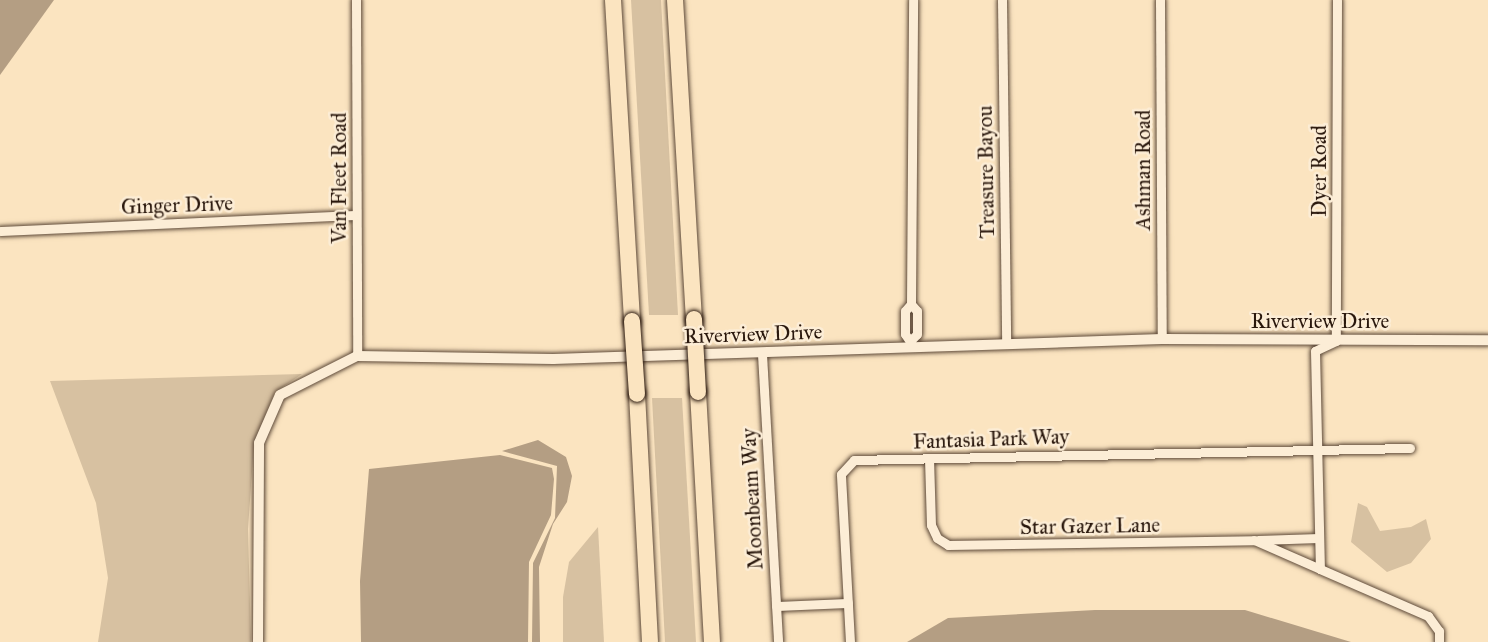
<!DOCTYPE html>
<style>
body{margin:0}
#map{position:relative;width:1488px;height:642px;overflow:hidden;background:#fbe4c0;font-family:"IM FELL Great Primer",serif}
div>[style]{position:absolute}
.green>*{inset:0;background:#d7c1a1}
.water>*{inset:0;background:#b49e83}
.roads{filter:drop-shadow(0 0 2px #5e4a39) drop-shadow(0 0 2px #5e4a39)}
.minor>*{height:9px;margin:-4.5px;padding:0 4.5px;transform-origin:4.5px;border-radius:4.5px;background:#fcedd6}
.tertiary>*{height:10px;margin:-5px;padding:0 5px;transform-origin:5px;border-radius:5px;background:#fcedd6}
.motorway>*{height:16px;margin:-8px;padding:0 8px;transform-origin:8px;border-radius:8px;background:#fbe4c0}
.bridges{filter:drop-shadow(0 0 2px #29170c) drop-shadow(0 0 2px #29170c)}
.motorway-bridge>*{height:16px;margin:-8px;padding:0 8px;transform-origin:8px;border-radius:8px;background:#fbe4c0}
span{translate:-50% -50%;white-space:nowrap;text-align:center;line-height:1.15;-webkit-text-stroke:5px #fcedd6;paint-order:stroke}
.street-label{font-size:21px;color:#29170c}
</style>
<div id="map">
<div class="green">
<i style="clip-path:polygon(631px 0,661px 0,678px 315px,649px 315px)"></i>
<i style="clip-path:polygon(302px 374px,275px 392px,254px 443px,248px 529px,251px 642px,98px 642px,108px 578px,96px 503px,50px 381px)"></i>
<i style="clip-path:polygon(652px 398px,682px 398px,696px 642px,665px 642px)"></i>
<i style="clip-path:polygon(1358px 503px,1367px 507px,1380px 531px,1411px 527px,1426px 519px,1431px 539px,1411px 563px,1387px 572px,1351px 542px)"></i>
<i style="clip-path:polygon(598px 527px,604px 642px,563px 642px,563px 597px,569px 562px)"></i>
</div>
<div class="water">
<i style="clip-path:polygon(0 0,54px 0,0 75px)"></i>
<i style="clip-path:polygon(538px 440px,566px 457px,572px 476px,567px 502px,553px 524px,539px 567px,540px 642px,532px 642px,533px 563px,555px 518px,557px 466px,502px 451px)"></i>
<i style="clip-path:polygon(500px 455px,552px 468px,554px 479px,551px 515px,529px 562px,528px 642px,361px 642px,360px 581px,369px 469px)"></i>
<i style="clip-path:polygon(1095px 610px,1245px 610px,1351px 642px,907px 642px,948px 618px)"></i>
</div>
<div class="roads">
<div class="minor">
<i style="left:356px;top:0;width:356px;rotate:89.8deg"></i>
<i style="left:1002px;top:0;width:344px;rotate:89.3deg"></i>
<i style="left:1160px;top:0;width:339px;rotate:89.7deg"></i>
<i style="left:1337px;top:0;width:341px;rotate:90.2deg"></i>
<i style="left:1336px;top:341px;width:23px;rotate:155deg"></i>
<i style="left:1315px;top:351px;width:218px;rotate:88.7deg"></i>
<i style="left:1320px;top:569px;width:118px;rotate:23.5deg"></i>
<i style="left:1428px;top:616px;width:19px;rotate:54deg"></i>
<i style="left:1439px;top:631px;width:11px;rotate:90deg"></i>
<i style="left:0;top:231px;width:356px;rotate:-2.6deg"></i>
<i style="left:911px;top:304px;width:9px;rotate:131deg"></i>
<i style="left:905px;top:311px;width:23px;rotate:90deg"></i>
<i style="left:905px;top:334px;width:11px;rotate:56deg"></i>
<i style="left:911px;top:340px;width:8px;rotate:-45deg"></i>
<i style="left:917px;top:334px;width:23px;rotate:-90deg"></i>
<i style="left:917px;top:311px;width:9px;rotate:-131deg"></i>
<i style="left:911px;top:304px;width:304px;rotate:-89.6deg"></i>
<i style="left:762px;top:354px;width:288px;rotate:86.8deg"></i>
<i style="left:929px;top:458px;width:67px;rotate:88.3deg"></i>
<i style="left:931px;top:525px;width:14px;rotate:65deg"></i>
<i style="left:937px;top:538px;width:13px;rotate:32deg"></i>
<i style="left:948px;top:545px;width:306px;rotate:-0.9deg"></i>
<i style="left:1254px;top:540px;width:72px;rotate:23.7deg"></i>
<i style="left:1258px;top:540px;width:61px;rotate:-1.9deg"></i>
<i style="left:776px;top:606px;width:72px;rotate:-2.4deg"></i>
<i style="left:850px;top:642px;width:168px;rotate:-93.1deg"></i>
<i style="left:841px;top:474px;width:19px;rotate:-47deg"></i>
<i style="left:854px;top:460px;width:556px;rotate:-1.24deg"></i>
</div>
<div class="tertiary">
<i style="left:258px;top:642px;width:199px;rotate:-89.7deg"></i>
<i style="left:259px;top:443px;width:52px;rotate:-66.4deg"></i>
<i style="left:280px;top:395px;width:86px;rotate:-26.9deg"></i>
<i style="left:357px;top:356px;width:196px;rotate:0.9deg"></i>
<i style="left:553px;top:359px;width:609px;rotate:-1.88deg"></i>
<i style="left:1162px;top:339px;width:326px;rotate:0.2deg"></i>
</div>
<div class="motorway">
<i style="left:613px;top:0;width:322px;rotate:86.6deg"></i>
<i style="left:675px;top:0;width:320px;rotate:86.6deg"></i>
<i style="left:698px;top:392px;width:250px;rotate:86.8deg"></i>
<i style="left:637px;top:394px;width:248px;rotate:87deg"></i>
</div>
</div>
<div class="bridges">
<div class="motorway-bridge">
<i style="left:694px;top:319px;width:73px;rotate:86.9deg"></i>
<i style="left:632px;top:321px;width:73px;rotate:86.1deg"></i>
</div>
</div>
<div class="street-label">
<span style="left:1143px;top:170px;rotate:-90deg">Ashman Road</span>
<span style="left:1319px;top:171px;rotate:-90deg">Dyer Road</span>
<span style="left:986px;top:172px;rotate:-91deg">Treasure Bayou</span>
<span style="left:339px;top:178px;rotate:-90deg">Van Fleet Road</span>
<span style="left:177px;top:205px;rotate:-2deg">Ginger Drive</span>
<span style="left:1320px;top:321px">Riverview Drive</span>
<span style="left:753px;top:334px;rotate:-2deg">Riverview Drive</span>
<span style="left:991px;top:439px;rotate:-2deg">Fantasia Park Way</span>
<span style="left:752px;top:499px;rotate:-93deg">Moonbeam Way</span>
<span style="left:1090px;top:526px;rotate:-1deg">Star Gazer Lane</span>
</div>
</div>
